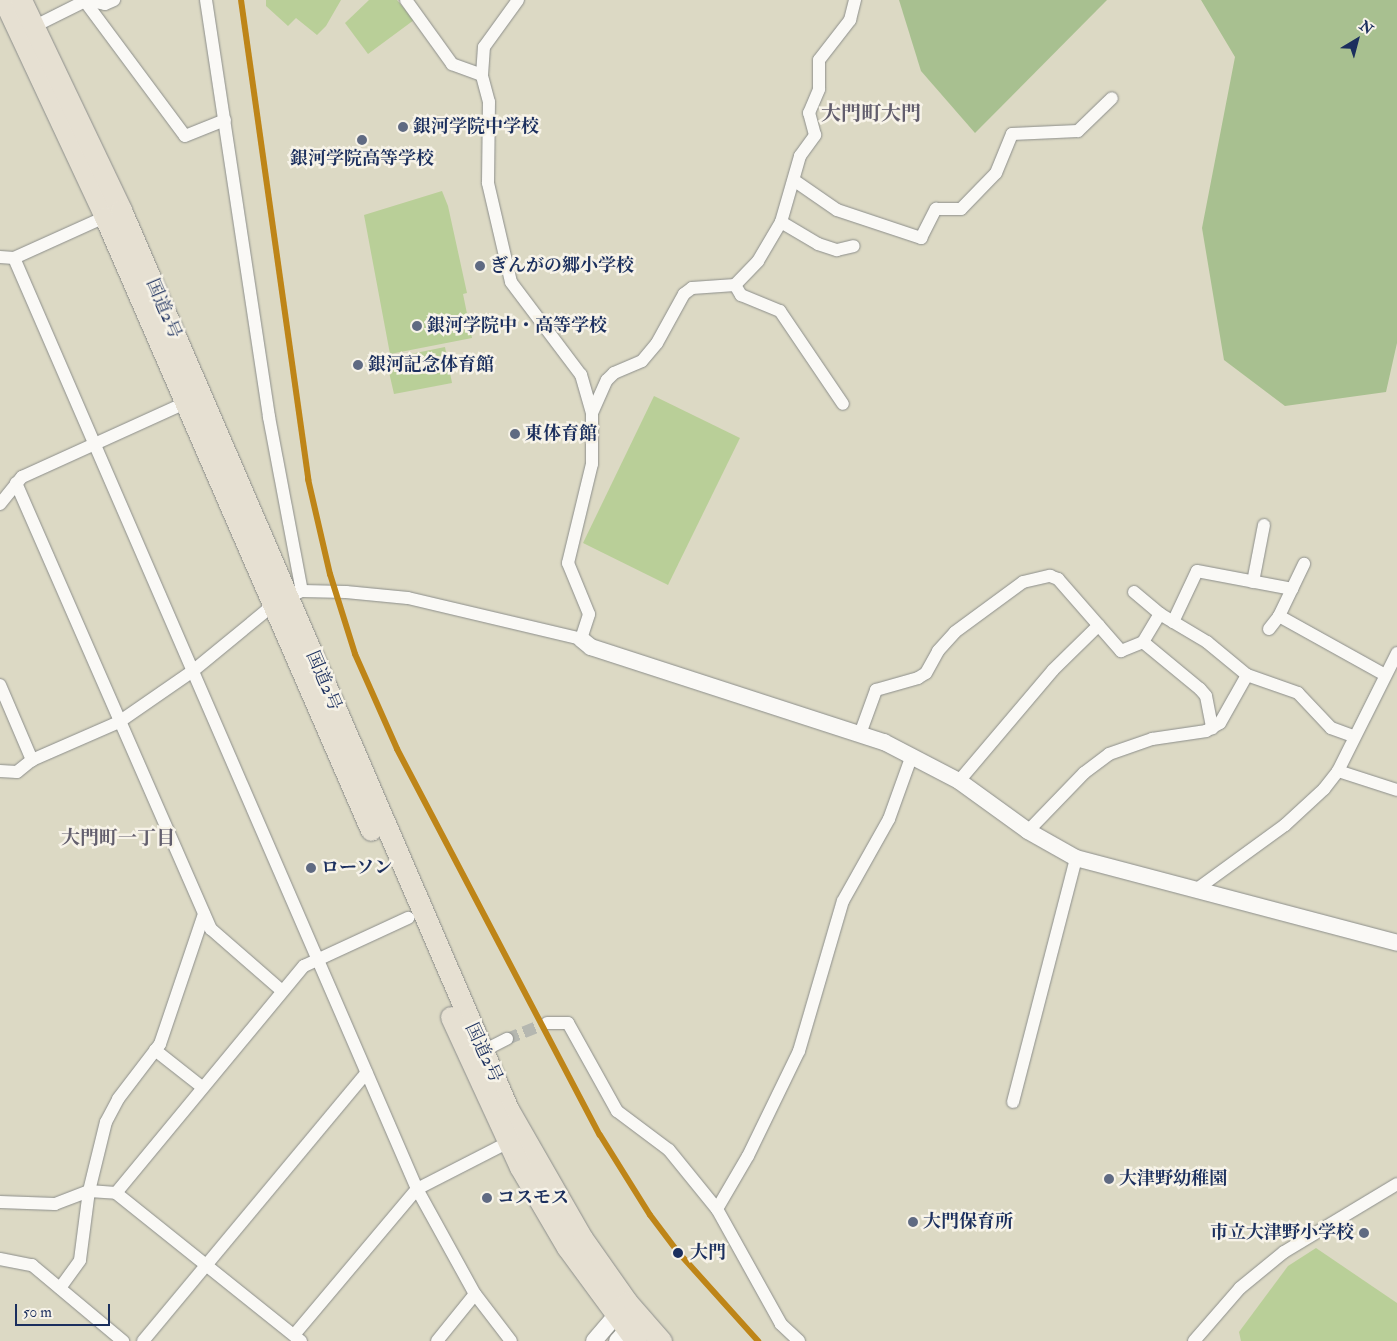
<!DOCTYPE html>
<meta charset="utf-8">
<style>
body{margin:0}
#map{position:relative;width:1397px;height:1341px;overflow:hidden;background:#dcd9c4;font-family:"IM FELL Double Pica","Noto Serif JP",serif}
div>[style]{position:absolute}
.green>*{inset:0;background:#b9cf98}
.forest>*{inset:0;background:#a8c090}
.minor-tunnel>*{height:12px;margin-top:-6px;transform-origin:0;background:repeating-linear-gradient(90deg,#b5b7b0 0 12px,transparent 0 18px)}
.roads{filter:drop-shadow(0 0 1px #8c8e8b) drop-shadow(0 0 1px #8c8e8b)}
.minor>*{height:12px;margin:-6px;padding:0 6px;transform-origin:6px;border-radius:6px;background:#faf9f6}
.tertiary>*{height:16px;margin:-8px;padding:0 8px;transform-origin:8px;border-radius:8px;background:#faf9f6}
.trunk>*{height:21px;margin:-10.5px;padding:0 10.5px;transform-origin:10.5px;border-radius:10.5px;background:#e6e0d2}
.rail-1>*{height:6px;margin:-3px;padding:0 3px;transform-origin:3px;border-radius:3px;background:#be8518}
.dots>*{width:14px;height:14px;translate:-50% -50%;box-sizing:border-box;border:2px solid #f7f3e8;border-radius:50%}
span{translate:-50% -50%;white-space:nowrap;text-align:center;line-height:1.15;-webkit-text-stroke:5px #f7f3e8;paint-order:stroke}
.poi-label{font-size:18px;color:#1b2f5e;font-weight:700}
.left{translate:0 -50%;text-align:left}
.right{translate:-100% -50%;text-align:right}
.street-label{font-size:18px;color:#1b2f5e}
.stop-label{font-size:18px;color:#1b2f5e;font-weight:700}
.neighbourhood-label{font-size:19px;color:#625e6d;font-weight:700}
.quarter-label{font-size:20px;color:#625e6d;font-weight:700}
.north{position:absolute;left:1332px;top:15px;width:50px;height:50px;-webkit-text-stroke:4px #f7f3e8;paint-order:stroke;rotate:37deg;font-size:14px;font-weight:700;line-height:20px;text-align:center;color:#1b2f5e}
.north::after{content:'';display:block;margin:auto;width:18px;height:22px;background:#1b2f5e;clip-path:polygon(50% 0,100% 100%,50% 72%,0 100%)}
.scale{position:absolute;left:15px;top:1304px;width:95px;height:22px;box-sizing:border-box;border:2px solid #1b2f5e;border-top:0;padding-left:6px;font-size:15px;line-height:18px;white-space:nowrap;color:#1b2f5e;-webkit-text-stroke:4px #f7f3e8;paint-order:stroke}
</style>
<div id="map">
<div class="green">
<i style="clip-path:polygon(266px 0,341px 0,326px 26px,317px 35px,296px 18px,288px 26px,266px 6px)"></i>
<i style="clip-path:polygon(369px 0,397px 0,414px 20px,368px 54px,345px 23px)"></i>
<i style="clip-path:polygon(442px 191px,448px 206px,467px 293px,463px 294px,472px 338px,390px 354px,364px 215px)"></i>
<i style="clip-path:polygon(445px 347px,452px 383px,394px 394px,386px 359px)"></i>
<i style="clip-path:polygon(654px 396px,740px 438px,668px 585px,583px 543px)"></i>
<i style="clip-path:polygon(1316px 1248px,1397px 1303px,1397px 1341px,1241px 1341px,1239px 1332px,1288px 1266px)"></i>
</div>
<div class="forest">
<i style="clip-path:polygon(899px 0,1107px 0,975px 133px,921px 71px)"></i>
<i style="clip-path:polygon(1201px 0,1397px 0,1397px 343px,1386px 392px,1285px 406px,1224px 360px,1202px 228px,1235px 57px)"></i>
</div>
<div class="minor-tunnel">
<i style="left:507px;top:1039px;width:43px;rotate:-21.8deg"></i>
</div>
<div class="roads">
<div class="minor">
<i style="left:84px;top:0;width:169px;rotate:53.4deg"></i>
<i style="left:185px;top:136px;width:43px;rotate:-21.8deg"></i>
<i style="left:86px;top:0;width:19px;rotate:12deg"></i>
<i style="left:105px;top:4px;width:10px;rotate:-24deg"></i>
<i style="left:206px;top:0;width:422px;rotate:81.4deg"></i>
<i style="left:269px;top:417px;width:177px;rotate:79.3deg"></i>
<i style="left:35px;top:26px;width:58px;rotate:-26.6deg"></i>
<i style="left:482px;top:75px;width:28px;rotate:-86deg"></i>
<i style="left:484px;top:47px;width:58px;rotate:-54.1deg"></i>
<i style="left:795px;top:181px;width:51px;rotate:34.6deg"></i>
<i style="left:837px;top:210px;width:89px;rotate:18.4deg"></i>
<i style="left:921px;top:238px;width:33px;rotate:-63deg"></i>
<i style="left:936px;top:209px;width:25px"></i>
<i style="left:961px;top:209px;width:50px;rotate:-45.8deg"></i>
<i style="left:996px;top:173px;width:42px;rotate:-67.7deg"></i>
<i style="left:1012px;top:134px;width:66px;rotate:-2.6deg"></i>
<i style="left:1078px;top:131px;width:47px;rotate:-44.1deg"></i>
<i style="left:781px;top:222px;width:43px;rotate:30.7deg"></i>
<i style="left:818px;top:244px;width:20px;rotate:18deg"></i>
<i style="left:837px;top:250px;width:17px;rotate:-13deg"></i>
<i style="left:0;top:257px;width:14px;rotate:4deg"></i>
<i style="left:14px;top:258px;width:100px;rotate:-24.3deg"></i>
<i style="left:14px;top:258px;width:1014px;rotate:66.59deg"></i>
<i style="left:417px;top:1189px;width:120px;rotate:61.1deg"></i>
<i style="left:475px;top:1294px;width:59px;rotate:52.5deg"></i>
<i style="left:735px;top:285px;width:12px;rotate:59deg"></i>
<i style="left:741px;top:295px;width:42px;rotate:22.3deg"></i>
<i style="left:780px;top:311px;width:112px;rotate:55.9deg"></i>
<i style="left:592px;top:413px;width:36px;rotate:-66deg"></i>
<i style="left:607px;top:380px;width:10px;rotate:-45deg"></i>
<i style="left:614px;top:373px;width:30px;rotate:-23deg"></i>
<i style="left:642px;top:361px;width:23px;rotate:-50deg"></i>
<i style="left:657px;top:343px;width:56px;rotate:-61.1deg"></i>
<i style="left:684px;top:294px;width:10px;rotate:-37deg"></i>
<i style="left:692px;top:288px;width:43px;rotate:-4deg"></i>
<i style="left:735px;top:285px;width:33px;rotate:-46deg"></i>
<i style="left:758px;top:261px;width:45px;rotate:-59.5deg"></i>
<i style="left:781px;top:222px;width:69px;rotate:-73.9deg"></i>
<i style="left:800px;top:156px;width:26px;rotate:-54deg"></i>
<i style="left:815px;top:135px;width:23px;rotate:-105deg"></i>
<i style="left:809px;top:113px;width:26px;rotate:-67deg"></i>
<i style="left:819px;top:89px;width:29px;rotate:-90deg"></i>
<i style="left:819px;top:60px;width:51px;rotate:-52.2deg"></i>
<i style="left:850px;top:20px;width:21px;rotate:-76deg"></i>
<i style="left:16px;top:483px;width:487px;rotate:66.4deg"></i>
<i style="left:211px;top:929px;width:94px;rotate:41.1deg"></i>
<i style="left:0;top:504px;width:35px;rotate:-51deg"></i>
<i style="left:22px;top:477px;width:179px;rotate:-24.4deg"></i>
<i style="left:1253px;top:582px;width:58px;rotate:-79.1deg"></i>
<i style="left:1134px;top:592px;width:34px;rotate:40deg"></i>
<i style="left:1160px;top:614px;width:55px;rotate:30.8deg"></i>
<i style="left:1207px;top:642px;width:52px;rotate:39.5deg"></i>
<i style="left:1279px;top:616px;width:121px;rotate:29.1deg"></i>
<i style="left:1173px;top:622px;width:56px;rotate:-64.8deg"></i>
<i style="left:1197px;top:571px;width:97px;rotate:10.7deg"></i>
<i style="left:1269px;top:629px;width:16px;rotate:-52deg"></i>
<i style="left:1279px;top:616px;width:58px;rotate:-64.3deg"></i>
<i style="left:1143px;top:642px;width:33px;rotate:-59deg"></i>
<i style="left:0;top:685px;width:82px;rotate:66.9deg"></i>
<i style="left:860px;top:734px;width:47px;rotate:-70deg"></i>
<i style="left:876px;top:690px;width:44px;rotate:-15.9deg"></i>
<i style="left:918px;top:678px;width:9px;rotate:-32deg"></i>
<i style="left:926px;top:673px;width:25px;rotate:-61deg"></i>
<i style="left:938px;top:651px;width:25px;rotate:-48deg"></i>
<i style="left:955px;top:632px;width:84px;rotate:-36.3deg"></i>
<i style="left:1023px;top:582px;width:28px;rotate:-13deg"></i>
<i style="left:1050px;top:576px;width:9px;rotate:21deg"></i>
<i style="left:1058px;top:579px;width:96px;rotate:48.8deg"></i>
<i style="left:1121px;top:651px;width:24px;rotate:-22deg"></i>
<i style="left:1143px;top:642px;width:74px;rotate:39.5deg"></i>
<i style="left:1200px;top:689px;width:9px;rotate:49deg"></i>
<i style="left:1206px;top:696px;width:33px;rotate:79deg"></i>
<i style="left:0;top:771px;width:17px;rotate:3deg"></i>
<i style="left:17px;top:772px;width:19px;rotate:-39deg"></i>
<i style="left:32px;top:760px;width:95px;rotate:-23.6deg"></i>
<i style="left:119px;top:722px;width:91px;rotate:-34.7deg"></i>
<i style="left:194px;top:670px;width:102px;rotate:-39.4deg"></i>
<i style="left:273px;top:605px;width:32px;rotate:-26deg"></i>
<i style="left:302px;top:591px;width:44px;rotate:1.3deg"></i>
<i style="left:346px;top:592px;width:62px;rotate:5.5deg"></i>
<i style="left:408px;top:598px;width:178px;rotate:13.3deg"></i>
<i style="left:581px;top:639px;width:26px;rotate:-72deg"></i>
<i style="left:589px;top:614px;width:55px;rotate:-112.4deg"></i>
<i style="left:568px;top:563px;width:102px;rotate:-76.4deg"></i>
<i style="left:592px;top:464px;width:51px;rotate:-90deg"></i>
<i style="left:592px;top:413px;width:40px;rotate:-106deg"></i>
<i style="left:581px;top:375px;width:116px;rotate:-127deg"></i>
<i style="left:511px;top:282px;width:102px;rotate:-103.1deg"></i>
<i style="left:488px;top:183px;width:81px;rotate:-89.3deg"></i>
<i style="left:489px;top:102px;width:28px;rotate:-105deg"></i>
<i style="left:482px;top:75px;width:32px;rotate:-160deg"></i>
<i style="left:452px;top:64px;width:79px;rotate:-125.7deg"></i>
<i style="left:1338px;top:771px;width:62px;rotate:17.9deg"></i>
<i style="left:959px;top:781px;width:145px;rotate:-49.7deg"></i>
<i style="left:1053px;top:670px;width:64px;rotate:-44.4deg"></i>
<i style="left:1028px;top:831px;width:81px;rotate:-46deg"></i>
<i style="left:1084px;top:773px;width:31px;rotate:-37deg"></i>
<i style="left:1109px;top:754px;width:46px;rotate:-19.2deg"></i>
<i style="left:1152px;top:739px;width:55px;rotate:-8.4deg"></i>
<i style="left:1206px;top:731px;width:16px;rotate:-30deg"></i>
<i style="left:1220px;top:723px;width:55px;rotate:-60.6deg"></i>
<i style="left:1247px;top:675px;width:54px;rotate:19.4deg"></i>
<i style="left:1298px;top:693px;width:48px;rotate:46.7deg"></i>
<i style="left:1331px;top:728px;width:23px;rotate:20deg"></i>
<i style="left:1197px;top:889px;width:109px;rotate:-36deg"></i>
<i style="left:1285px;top:825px;width:53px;rotate:-42.7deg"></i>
<i style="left:1324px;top:789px;width:23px;rotate:-52deg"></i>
<i style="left:1338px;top:771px;width:132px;rotate:-63.4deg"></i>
<i style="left:547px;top:1023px;width:21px"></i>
<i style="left:568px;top:1023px;width:101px;rotate:60.9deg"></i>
<i style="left:617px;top:1111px;width:65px;rotate:36.9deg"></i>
<i style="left:669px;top:1150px;width:76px;rotate:50.9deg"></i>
<i style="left:155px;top:1050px;width:60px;rotate:38.2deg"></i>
<i style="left:483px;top:1051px;width:27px;rotate:-27deg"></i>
<i style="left:1013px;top:1102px;width:252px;rotate:-75.5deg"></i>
<i style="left:116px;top:1193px;width:295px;rotate:-50.4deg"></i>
<i style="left:304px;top:966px;width:115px;rotate:-24.8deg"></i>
<i style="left:0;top:1202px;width:55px;rotate:2.1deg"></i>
<i style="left:55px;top:1204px;width:36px;rotate:-21deg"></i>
<i style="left:89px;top:1191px;width:27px;rotate:4deg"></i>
<i style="left:116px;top:1193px;width:237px;rotate:38.7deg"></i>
<i style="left:0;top:1259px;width:33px;rotate:11deg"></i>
<i style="left:32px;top:1265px;width:119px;rotate:39.9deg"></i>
<i style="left:60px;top:1288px;width:34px;rotate:-54deg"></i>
<i style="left:80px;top:1260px;width:70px;rotate:-82.6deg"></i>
<i style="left:89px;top:1191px;width:71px;rotate:-76.2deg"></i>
<i style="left:106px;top:1122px;width:26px;rotate:-62deg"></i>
<i style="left:118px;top:1099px;width:69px;rotate:-52.6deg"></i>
<i style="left:160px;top:1044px;width:137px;rotate:-71.3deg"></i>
<i style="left:294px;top:1335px;width:191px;rotate:-49.9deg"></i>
<i style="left:417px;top:1189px;width:101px;rotate:-27.1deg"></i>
<i style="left:143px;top:1341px;width:349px;rotate:-50.2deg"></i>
<i style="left:437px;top:1341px;width:60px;rotate:-51deg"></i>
<i style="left:799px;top:1341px;width:25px;rotate:-137deg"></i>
<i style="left:781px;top:1324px;width:132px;rotate:-119.1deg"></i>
<i style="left:717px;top:1209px;width:61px;rotate:-59.7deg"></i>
<i style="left:748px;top:1156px;width:117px;rotate:-64.1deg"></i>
<i style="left:799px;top:1051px;width:156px;rotate:-73.7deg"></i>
<i style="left:843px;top:901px;width:94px;rotate:-60.7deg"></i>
<i style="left:889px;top:819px;width:68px;rotate:-70.2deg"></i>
<i style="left:1194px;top:1341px;width:70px;rotate:-49deg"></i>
<i style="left:1240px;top:1288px;width:57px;rotate:-39.3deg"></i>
<i style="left:1284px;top:1252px;width:132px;rotate:-31deg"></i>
</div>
<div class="tertiary">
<i style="left:581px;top:639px;width:13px;rotate:39deg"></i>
<i style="left:591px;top:647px;width:308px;rotate:18deg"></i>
<i style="left:884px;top:742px;width:85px;rotate:27.5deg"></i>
<i style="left:959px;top:781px;width:85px;rotate:35.9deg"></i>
<i style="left:1028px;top:831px;width:55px;rotate:29.4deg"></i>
<i style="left:1076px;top:858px;width:332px;rotate:14.8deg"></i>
<i style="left:594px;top:1341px;width:46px;rotate:-49.4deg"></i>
<i style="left:617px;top:1341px;width:25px;rotate:-48deg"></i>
</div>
<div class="trunk">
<i style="left:4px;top:0;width:239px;rotate:65deg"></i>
<i style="left:105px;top:217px;width:668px;rotate:66.54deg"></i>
<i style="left:21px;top:0;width:233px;rotate:64.5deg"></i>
<i style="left:121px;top:210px;width:979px;rotate:66.71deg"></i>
<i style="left:508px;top:1109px;width:149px;rotate:60.2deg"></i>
<i style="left:582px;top:1238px;width:78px;rotate:54.9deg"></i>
<i style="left:627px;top:1302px;width:52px;rotate:48.9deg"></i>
<i style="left:451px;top:1017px;width:165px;rotate:65.3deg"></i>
<i style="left:520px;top:1167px;width:93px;rotate:59.6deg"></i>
<i style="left:567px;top:1247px;width:117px;rotate:53.7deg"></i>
</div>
</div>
<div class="rail-1">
<i style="left:241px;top:0;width:484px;rotate:82deg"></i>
<i style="left:308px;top:479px;width:98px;rotate:77deg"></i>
<i style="left:330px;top:574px;width:84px;rotate:72.6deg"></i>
<i style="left:355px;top:654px;width:104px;rotate:66.1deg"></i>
<i style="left:397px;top:749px;width:436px;rotate:62.3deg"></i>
<i style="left:600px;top:1135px;width:94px;rotate:58deg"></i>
<i style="left:650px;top:1215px;width:46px;rotate:52.9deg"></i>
<i style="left:678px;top:1252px;width:120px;rotate:48deg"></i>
</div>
<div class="dots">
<i style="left:403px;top:127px;background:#5f6a82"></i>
<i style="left:362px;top:140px;background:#5f6a82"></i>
<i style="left:480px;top:266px;background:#5f6a82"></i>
<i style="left:417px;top:326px;background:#5f6a82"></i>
<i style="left:358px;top:365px;background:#5f6a82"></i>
<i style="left:515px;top:434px;background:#5f6a82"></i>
<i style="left:311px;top:868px;background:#5f6a82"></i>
<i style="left:1109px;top:1179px;background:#5f6a82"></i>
<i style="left:487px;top:1198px;background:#5f6a82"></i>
<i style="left:913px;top:1222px;background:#5f6a82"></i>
<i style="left:1364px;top:1233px;background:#5f6a82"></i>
<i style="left:678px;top:1253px;background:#1b2f5e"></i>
</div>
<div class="poi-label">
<span class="left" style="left:413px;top:127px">銀河学院中学校</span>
<span style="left:362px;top:159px">銀河学院高等学校</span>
<span class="left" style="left:490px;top:266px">ぎんがの郷小学校</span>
<span class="left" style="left:427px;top:326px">銀河学院中・高等学校</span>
<span class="left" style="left:368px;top:365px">銀河記念体育館</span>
<span class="left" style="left:525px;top:434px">東体育館</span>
<span class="left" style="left:321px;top:868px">ローソン</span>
<span class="left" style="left:1119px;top:1179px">大津野幼稚園</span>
<span class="left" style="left:497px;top:1198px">コスモス</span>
<span class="left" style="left:923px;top:1222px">大門保育所</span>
<span class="right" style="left:1354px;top:1233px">市立大津野小学校</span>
</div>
<div class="street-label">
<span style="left:163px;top:309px;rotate:67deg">国道2号</span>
<span style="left:323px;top:681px;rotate:67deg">国道2号</span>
<span style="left:483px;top:1053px;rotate:65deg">国道2号</span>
</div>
<div class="stop-label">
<span class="left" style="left:690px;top:1253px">大門</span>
</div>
<div class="neighbourhood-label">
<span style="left:118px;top:839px">大門町一丁目</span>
</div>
<div class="quarter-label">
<span style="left:871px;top:113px">大門町大門</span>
</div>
<div class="north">N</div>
<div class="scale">50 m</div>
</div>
